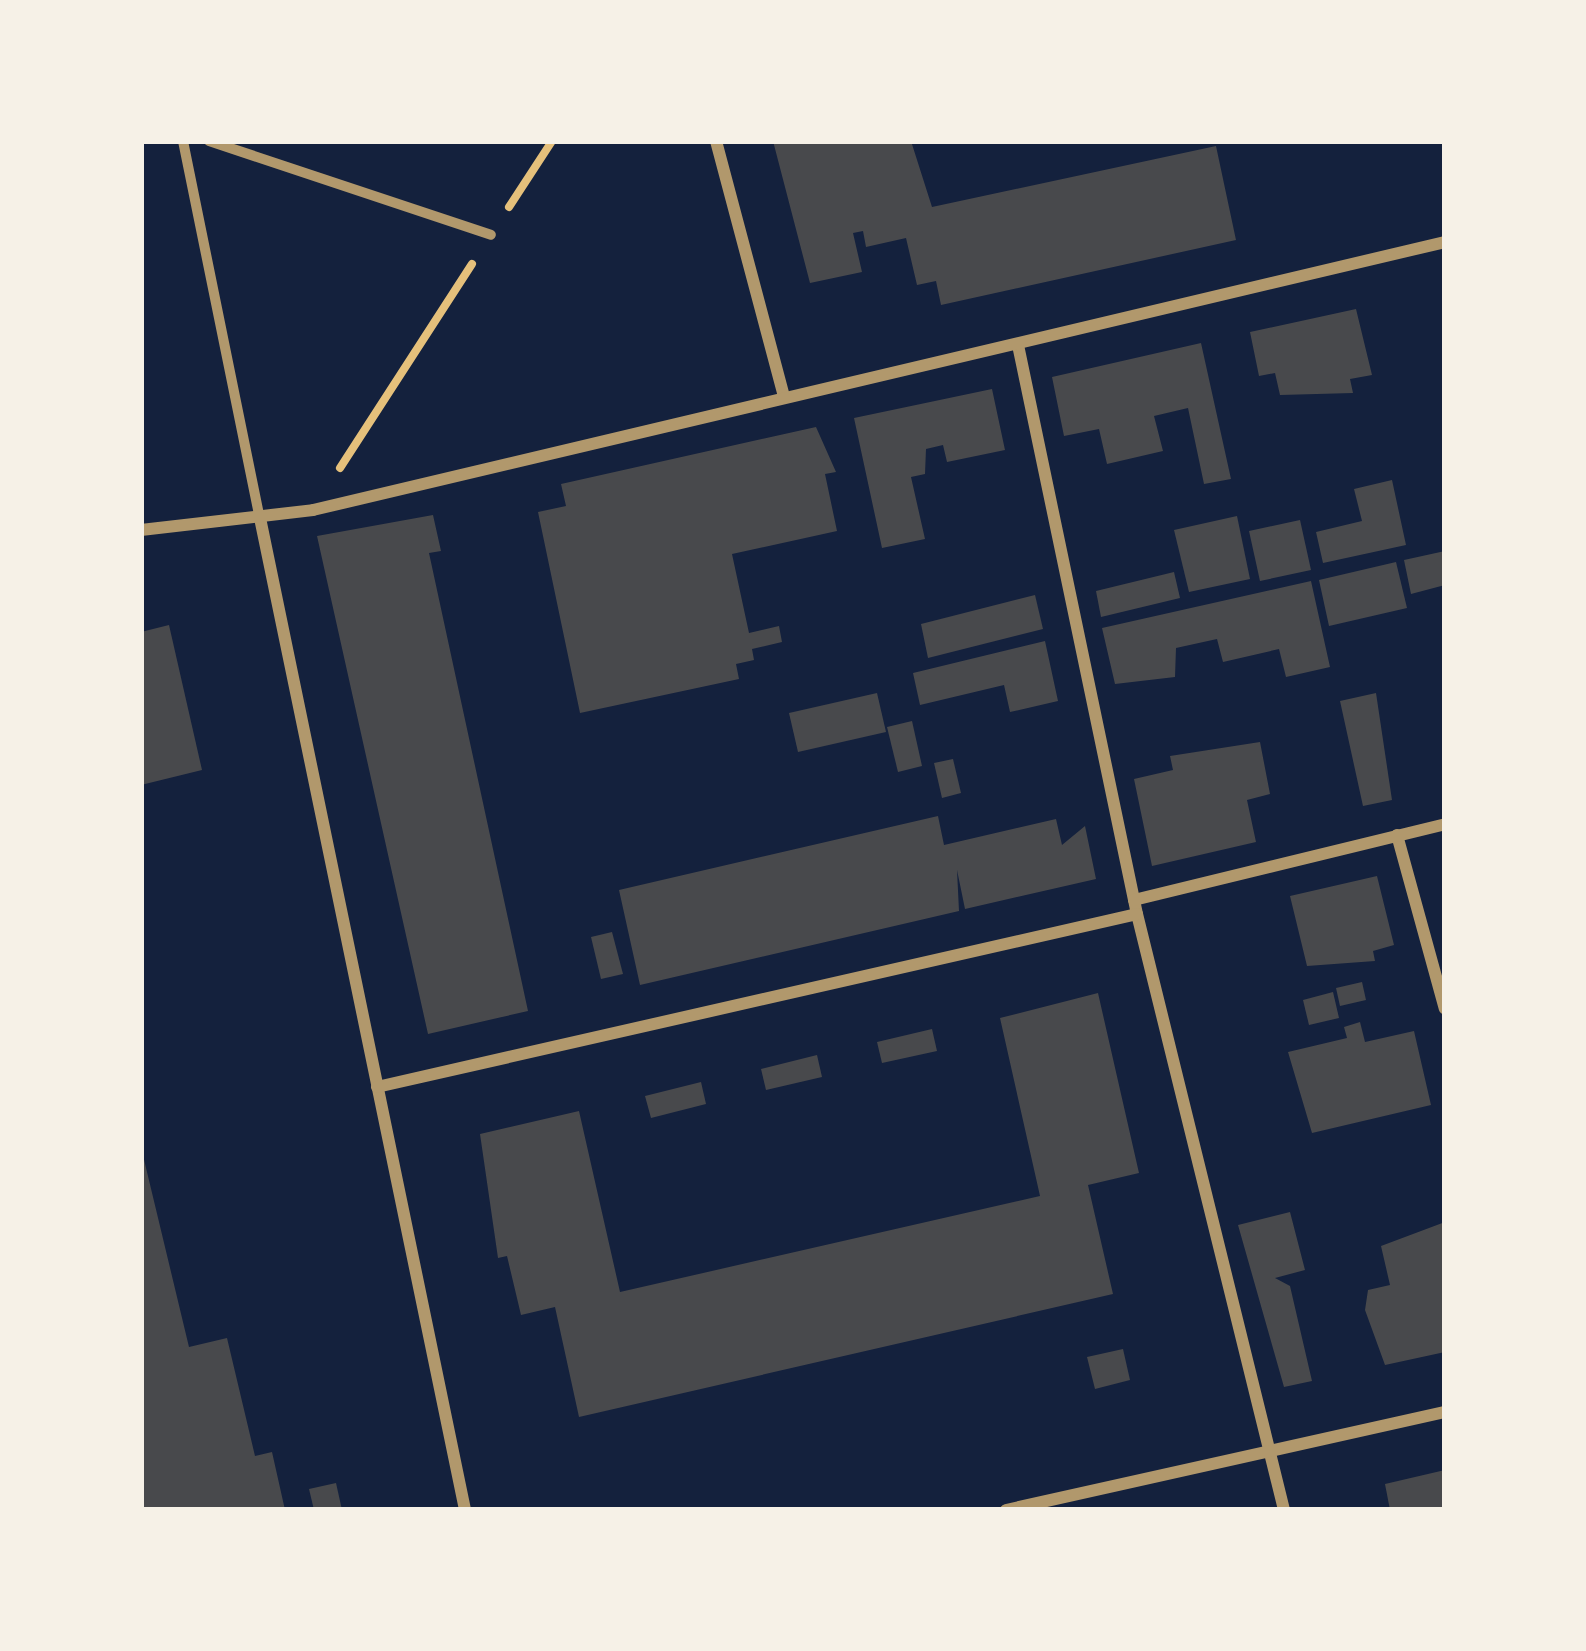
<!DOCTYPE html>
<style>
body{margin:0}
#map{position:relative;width:1586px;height:1651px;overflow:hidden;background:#14213d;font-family:"Libre Baskerville",serif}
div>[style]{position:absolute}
.building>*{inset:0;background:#48494c}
.path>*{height:8px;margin:-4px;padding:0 4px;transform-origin:4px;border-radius:4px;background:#e5c07b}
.pedestrian>*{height:10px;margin:-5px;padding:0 5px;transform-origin:5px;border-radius:5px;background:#b1986c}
.minor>*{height:12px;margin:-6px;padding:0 6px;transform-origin:6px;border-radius:6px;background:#b1986c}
span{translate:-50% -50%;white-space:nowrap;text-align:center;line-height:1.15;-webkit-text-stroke:9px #f6f1e7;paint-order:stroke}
.frame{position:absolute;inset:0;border:144px solid #f6f1e7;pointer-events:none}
</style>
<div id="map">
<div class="building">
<i style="clip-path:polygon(773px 141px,911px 141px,932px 207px,1216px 146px,1236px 240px,941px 305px,936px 281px,917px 285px,906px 238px,866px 247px,863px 231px,853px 233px,862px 272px,810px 283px)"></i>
<i style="clip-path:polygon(1356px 309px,1372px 375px,1350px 379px,1353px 393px,1280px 395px,1275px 373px,1259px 376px,1250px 332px)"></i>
<i style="clip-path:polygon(1201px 343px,1231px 479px,1204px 484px,1188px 408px,1154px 416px,1163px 451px,1107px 464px,1099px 429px,1064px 436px,1052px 377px)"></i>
<i style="clip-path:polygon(992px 389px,1005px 450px,947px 462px,943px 445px,926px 449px,925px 474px,911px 477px,925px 539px,882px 548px,854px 418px)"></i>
<i style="clip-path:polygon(816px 427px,836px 472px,825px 474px,837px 531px,732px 554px,749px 633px,779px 626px,782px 642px,752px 649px,754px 660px,736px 664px,739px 679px,580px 713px,538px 512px,566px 506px,561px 484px)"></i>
<i style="clip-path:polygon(1392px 480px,1406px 545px,1323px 563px,1316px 532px,1362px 521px,1354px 489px)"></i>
<i style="clip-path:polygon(433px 515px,441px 551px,429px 553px,528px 1011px,428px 1034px,317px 536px)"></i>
<i style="clip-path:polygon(1237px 516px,1250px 579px,1189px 592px,1174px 530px)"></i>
<i style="clip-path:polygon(1300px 520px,1311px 570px,1260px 581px,1249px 531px)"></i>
<i style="clip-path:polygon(1445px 551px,1445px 585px,1411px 594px,1404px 560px)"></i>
<i style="clip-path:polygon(1396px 562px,1407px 608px,1329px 626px,1319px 580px)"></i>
<i style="clip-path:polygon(1174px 572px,1180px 598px,1101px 617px,1096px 591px)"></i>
<i style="clip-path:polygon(1311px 581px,1330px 667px,1286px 677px,1279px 649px,1223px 662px,1217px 639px,1176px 648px,1175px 677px,1115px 684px,1102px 628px)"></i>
<i style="clip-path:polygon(1035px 595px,1043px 629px,928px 658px,921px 624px)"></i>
<i style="clip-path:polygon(169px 625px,202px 770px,141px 785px,141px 632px)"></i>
<i style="clip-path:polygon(1045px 641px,1058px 701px,1010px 712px,1004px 685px,920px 705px,913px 673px)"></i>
<i style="clip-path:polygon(877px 693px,886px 732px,798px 752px,789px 713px)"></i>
<i style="clip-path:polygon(1376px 693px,1392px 800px,1363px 806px,1340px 701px)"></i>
<i style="clip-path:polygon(912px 721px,922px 766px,898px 772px,887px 727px)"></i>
<i style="clip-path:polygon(1260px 742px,1270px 794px,1247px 800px,1256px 842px,1152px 866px,1134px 779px,1173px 770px,1170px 756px)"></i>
<i style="clip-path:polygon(953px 759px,961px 793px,942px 798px,934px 763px)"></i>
<i style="clip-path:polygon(938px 816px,944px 845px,1056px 819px,1062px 845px,1085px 826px,1096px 879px,965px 909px,957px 870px,959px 911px,640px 985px,619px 890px)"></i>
<i style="clip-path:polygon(1377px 876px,1394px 945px,1373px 951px,1375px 961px,1307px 966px,1290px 896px)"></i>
<i style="clip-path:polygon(612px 932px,623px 974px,601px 979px,591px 937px)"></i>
<i style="clip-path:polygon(1362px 982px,1366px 1000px,1340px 1006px,1336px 988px)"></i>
<i style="clip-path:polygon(1333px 992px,1339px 1018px,1309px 1025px,1303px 1000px)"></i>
<i style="clip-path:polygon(1098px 993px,1139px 1173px,1088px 1185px,1113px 1294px,579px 1417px,555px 1307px,521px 1315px,507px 1256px,498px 1258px,480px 1134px,579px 1111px,620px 1292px,1040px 1196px,1000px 1018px)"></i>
<i style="clip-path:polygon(1360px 1022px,1365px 1042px,1414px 1031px,1431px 1105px,1312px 1133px,1288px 1052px,1347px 1038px,1344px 1027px)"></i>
<i style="clip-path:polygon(932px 1029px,937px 1051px,882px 1063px,877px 1042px)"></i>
<i style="clip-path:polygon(817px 1055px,822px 1077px,766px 1090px,761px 1069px)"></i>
<i style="clip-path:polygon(701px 1082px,706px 1104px,651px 1118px,645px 1096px)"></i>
<i style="clip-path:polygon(141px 1147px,189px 1347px,227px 1338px,255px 1456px,272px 1452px,285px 1510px,141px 1510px)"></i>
<i style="clip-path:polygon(1290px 1212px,1305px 1270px,1275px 1278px,1290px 1286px,1312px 1381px,1284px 1387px,1238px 1225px)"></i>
<i style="clip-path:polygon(1445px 1222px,1445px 1352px,1385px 1365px,1365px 1310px,1368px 1290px,1390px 1285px,1381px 1246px)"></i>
<i style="clip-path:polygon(1123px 1349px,1130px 1380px,1095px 1389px,1087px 1357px)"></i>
<i style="clip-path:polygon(1445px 1470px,1445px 1510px,1390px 1510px,1385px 1484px)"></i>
<i style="clip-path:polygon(336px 1483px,342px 1510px,314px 1510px,309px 1489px)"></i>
</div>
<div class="path">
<i style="left:509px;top:207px;width:79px;rotate:-56.9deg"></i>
<i style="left:340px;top:468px;width:243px;rotate:-57.1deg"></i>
</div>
<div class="pedestrian">
<i style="left:183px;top:141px;width:385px;rotate:78.5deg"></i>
<i style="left:209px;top:141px;width:297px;rotate:18.4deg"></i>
</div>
<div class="minor">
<i style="left:716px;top:141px;width:261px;rotate:75.1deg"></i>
<i style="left:1018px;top:345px;width:581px;rotate:78.19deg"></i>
<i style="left:1137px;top:914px;width:614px;rotate:76.14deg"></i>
<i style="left:260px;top:518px;width:1013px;rotate:78.32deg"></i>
<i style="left:141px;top:530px;width:173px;rotate:-6.6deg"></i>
<i style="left:313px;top:510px;width:1163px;rotate:-13.32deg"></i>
<i style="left:1397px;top:835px;width:180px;rotate:74.6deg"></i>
<i style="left:1134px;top:900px;width:320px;rotate:-13.7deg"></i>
<i style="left:377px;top:1087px;width:779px;rotate:-12.82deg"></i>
<i style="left:1006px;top:1510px;width:450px;rotate:-12.6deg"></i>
</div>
<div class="frame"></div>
</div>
